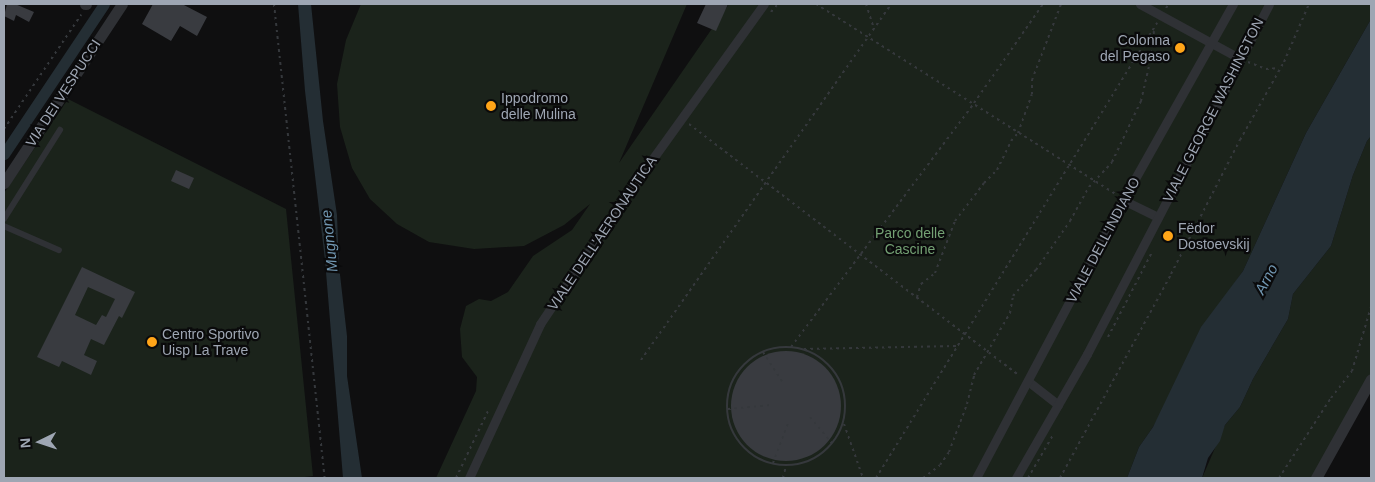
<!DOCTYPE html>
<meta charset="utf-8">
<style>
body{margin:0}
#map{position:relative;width:1375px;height:482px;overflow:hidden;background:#0f0f10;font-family:Arial,sans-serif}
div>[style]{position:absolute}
.green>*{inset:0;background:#1b231b}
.water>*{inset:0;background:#242e34}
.canal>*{height:11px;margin:-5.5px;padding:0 5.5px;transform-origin:5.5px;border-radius:5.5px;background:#242e34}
.building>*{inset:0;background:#393b40}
.round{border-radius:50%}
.path>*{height:2px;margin-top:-1px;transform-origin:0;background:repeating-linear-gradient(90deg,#35383c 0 2.5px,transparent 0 6.5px)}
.path>.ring{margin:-1px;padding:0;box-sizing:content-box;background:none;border:2px solid #35383c;border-radius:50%}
.service>*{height:5.5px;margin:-2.75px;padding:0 2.75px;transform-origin:2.75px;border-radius:2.75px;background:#2f3135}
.pedestrian>*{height:9px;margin:-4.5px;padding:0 4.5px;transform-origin:4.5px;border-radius:4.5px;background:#2f3135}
.minor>*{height:11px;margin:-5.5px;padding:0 5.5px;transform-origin:5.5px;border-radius:5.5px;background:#2f3135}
.dots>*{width:14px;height:14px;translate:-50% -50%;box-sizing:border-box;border:2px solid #0a0a0b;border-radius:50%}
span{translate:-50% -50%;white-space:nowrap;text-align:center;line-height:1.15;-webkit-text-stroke:4.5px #0a0a0b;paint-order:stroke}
.poi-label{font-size:14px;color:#9ea6b3}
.right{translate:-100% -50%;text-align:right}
.left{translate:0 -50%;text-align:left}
.street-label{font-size:14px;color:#9ea6b3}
.park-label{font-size:14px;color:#73a073}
.water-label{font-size:15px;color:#7197b2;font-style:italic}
.frame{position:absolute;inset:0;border:5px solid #9ea6b3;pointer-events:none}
.north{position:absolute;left:15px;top:417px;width:50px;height:50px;-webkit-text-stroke:4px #0a0a0b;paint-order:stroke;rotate:266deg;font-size:14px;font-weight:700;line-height:20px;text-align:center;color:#9ea6b3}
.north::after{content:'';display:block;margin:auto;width:18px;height:22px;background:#9ea6b3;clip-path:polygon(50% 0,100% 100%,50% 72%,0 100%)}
</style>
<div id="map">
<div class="green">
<i style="clip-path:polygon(361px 4px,687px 4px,619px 163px,729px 4px,1371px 4px,1371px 19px,1306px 133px,1243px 271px,1224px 298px,1153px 427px,1139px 447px,1127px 478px,436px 478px,476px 391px,477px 377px,462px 357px,460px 329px,466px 306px,479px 299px,491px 301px,508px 292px,533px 256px,572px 230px,590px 204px,564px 225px,524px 246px,474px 249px,429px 242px,397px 224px,370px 199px,352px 168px,340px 127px,337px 84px,346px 40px)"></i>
<i style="clip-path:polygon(68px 99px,286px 209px,313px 476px,297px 478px,4px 478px,4px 193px)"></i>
<i style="clip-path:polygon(1371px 136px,1371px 373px,1313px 478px,1202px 478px,1225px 425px,1240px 407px,1253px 379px,1288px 319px,1293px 294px,1331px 246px,1353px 175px,1367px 141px)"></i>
</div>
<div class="water">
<i style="clip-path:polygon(298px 4px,311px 4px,323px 121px,337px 215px,339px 266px,347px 336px,347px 376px,362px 478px,343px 478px,325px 260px,305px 91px)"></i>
<i style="clip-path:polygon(1371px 19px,1371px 136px,1367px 141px,1353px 175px,1331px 246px,1293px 294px,1288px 319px,1253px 379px,1240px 407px,1225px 425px,1220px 441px,1208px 458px,1202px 478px,1127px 478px,1139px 447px,1153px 427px,1201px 327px,1243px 271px,1306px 133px)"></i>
</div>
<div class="canal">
<i style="left:4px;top:154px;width:180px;rotate:-56.3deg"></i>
</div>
<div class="building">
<i style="clip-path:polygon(7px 4px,15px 4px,34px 12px,29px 22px,16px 15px,14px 21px,4px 16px)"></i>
<i style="clip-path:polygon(153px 4px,182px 4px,207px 17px,197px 36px,180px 26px,171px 41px,142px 24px)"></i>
<i style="clip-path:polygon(706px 4px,728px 4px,716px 31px,697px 23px)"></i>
<i style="clip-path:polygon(176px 170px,194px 178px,189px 189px,171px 181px)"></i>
<i style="clip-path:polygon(evenodd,82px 267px,135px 292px,122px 318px,119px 316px,104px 345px,91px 339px,84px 355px,97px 361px,91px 375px,62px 361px,59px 367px,37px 357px,82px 267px,88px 287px,115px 299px,106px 317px,102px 315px,96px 325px,75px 315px,88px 287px)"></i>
<i class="round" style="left:731px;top:351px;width:110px;height:110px"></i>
</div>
<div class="path">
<i style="left:274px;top:4px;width:477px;rotate:83.9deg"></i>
<i style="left:816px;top:4px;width:354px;rotate:32.4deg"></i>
<i style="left:866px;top:4px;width:25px;rotate:72deg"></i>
<i style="left:1166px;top:8px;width:5px;rotate:-53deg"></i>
<i style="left:771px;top:12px;width:11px;rotate:-49deg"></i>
<i style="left:1248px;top:62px;width:19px;rotate:21deg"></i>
<i style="left:1266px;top:69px;width:13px;rotate:-4deg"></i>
<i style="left:689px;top:124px;width:415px;rotate:37.3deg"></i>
<i style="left:4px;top:129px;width:138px;rotate:-56deg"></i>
<i style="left:917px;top:297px;width:14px;rotate:-73deg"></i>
<i style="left:921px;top:284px;width:18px;rotate:-38deg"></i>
<i style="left:935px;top:273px;width:56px;rotate:-69deg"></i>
<i style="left:955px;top:221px;width:48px;rotate:-52.7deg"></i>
<i style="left:984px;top:183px;width:18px;rotate:-45deg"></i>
<i style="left:997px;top:170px;width:32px;rotate:-64deg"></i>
<i style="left:1011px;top:141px;width:11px;rotate:-49deg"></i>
<i style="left:1018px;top:133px;width:41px;rotate:-70.3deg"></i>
<i style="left:1032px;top:94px;width:14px;rotate:-90deg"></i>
<i style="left:1032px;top:80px;width:81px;rotate:-69.1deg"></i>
<i style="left:1108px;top:337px;width:96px;rotate:-62.6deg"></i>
<i style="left:791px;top:347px;width:305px;rotate:-53.1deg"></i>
<i style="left:974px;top:103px;width:121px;rotate:-55.1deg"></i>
<i class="ring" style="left:727px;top:347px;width:116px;height:116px"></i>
<i style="left:804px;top:349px;width:152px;rotate:-1.1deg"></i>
<i style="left:763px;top:352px;width:35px;rotate:57deg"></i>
<i style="left:641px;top:360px;width:435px;rotate:-54.9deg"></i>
<i style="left:728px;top:409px;width:43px;rotate:-5.3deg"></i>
<i style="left:810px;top:417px;width:34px;rotate:50deg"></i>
<i style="left:844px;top:424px;width:57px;rotate:70.6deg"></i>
<i style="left:773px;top:463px;width:43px;rotate:-69.4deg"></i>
<i style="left:456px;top:478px;width:74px;rotate:-64.5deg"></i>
<i style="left:783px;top:478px;width:12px;rotate:-76deg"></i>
<i style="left:876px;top:478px;width:535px;rotate:-58.3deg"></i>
<i style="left:923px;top:478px;width:21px;rotate:-37deg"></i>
<i style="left:940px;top:465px;width:16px;rotate:-55deg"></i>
<i style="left:949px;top:452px;width:51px;rotate:-69.4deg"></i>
<i style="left:967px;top:404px;width:30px;rotate:-76deg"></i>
<i style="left:974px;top:375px;width:72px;rotate:-59.9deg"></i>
<i style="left:1010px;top:313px;width:17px;rotate:-80deg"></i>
<i style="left:1013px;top:296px;width:35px;rotate:-49deg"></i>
<i style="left:1036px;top:270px;width:60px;rotate:-55.2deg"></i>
<i style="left:1070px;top:221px;width:39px;rotate:-61deg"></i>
<i style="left:1089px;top:187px;width:34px;rotate:-47deg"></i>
<i style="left:1112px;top:162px;width:68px;rotate:-64.6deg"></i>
<i style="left:1141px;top:101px;width:49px;rotate:-77.1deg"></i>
<i style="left:1152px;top:53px;width:22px;rotate:-85deg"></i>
<i style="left:1028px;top:478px;width:50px;rotate:-59.8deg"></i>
<i style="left:1060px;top:478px;width:232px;rotate:-61.4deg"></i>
<i style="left:1171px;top:274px;width:151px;rotate:-62.8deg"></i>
<i style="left:1240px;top:140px;width:90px;rotate:-60.6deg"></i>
<i style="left:1284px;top:62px;width:63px;rotate:-66.7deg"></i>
<i style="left:1279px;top:478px;width:95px;rotate:-57deg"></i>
<i style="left:1331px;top:398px;width:34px;rotate:-52deg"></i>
<i style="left:1352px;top:371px;width:67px;rotate:-73.5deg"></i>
</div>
<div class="service">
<i style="left:4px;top:219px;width:105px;rotate:-57.8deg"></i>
<i style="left:4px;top:226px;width:60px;rotate:23.6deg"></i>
</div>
<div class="pedestrian">
<i style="left:1140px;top:4px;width:113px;rotate:28.6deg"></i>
<i style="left:1123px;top:200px;width:39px;rotate:26deg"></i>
<i style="left:1029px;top:382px;width:37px;rotate:38deg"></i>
<i style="left:469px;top:478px;width:170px;rotate:-65.2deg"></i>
<i style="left:540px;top:324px;width:158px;rotate:-56.1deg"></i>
<i style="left:628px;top:193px;width:233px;rotate:-54.3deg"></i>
<i style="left:976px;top:478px;width:314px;rotate:-62.1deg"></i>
<i style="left:1123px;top:200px;width:225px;rotate:-60.7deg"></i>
<i style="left:1016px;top:478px;width:143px;rotate:-60.2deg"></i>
<i style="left:1087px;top:354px;width:394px;rotate:-62.5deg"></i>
</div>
<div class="minor">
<i style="left:85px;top:4px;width:1px"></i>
<i style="left:4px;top:183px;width:214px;rotate:-56.6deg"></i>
<i style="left:1316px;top:478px;width:113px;rotate:-60.9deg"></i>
</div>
<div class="dots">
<i style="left:1180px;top:48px;background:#ffa518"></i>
<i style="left:491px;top:106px;background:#ffa518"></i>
<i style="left:1168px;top:236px;background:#ffa518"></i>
<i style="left:152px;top:342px;background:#ffa518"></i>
</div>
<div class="poi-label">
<span class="right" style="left:1170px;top:48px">Colonna<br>del Pegaso</span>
<span class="left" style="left:501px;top:106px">Ippodromo<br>delle Mulina</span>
<span class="left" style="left:1178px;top:236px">Fëdor<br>Dostoevskij</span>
<span class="left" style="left:162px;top:342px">Centro Sportivo<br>Uisp La Trave</span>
</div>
<div class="street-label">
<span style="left:63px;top:93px;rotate:-57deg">VIA DEI VESPUCCI</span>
<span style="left:1213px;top:110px;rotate:-63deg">VIALE GEORGE WASHINGTON</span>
<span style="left:602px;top:233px;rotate:-56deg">VIALE DELL'AERONAUTICA</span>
<span style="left:1103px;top:240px;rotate:-62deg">VIALE DELL'INDIANO</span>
</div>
<div class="park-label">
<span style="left:910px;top:241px">Parco delle<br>Cascine</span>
</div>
<div class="water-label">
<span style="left:329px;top:241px;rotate:-96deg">Mugnone</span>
<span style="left:1266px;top:279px;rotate:-62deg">Arno</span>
</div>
<div class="frame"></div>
<div class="north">N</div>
</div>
